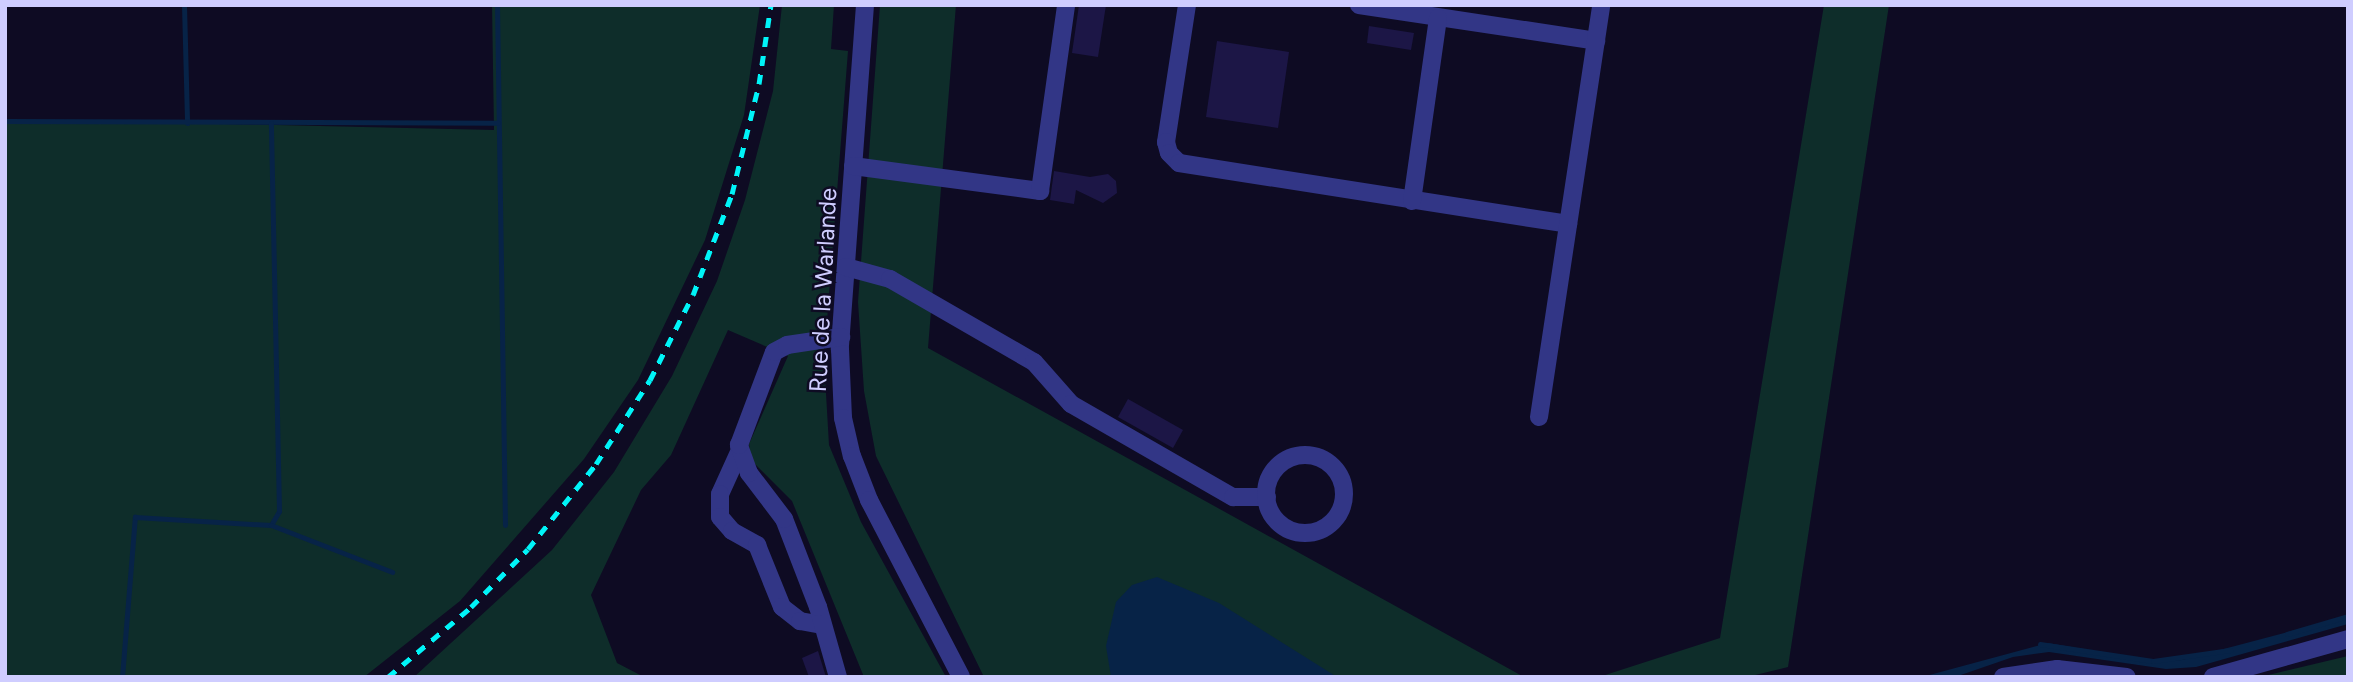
<!DOCTYPE html>
<style>
body{margin:0}
#map{position:relative;width:2353px;height:682px;overflow:hidden;background:#0e0b23;font-family:Figtree,sans-serif}
div>[style]{position:absolute}
.green>*{inset:0;background:#0e2d2a}
.water>*{inset:0;background:#072347}
.stream>*{height:5px;margin:-2.5px;padding:0 2.5px;transform-origin:2.5px;border-radius:2.5px;background:#072347}
.building>*{inset:0;background:#1c1646}
.minor>*{height:18px;margin:-9px;padding:0 9px;transform-origin:9px;border-radius:9px;background:#323686}
.minor>.ring{margin:-9px;padding:0;box-sizing:content-box;background:none;border:18px solid #323686;border-radius:50%}
.rail>*{height:5px;margin-top:-2.5px;transform-origin:0;background:repeating-linear-gradient(90deg,#00f4f8 0 10px,transparent 0 19px)}
span{translate:-50% -50%;white-space:nowrap;text-align:center;line-height:1.15;-webkit-text-stroke:5px #0e0b23;paint-order:stroke}
.street-label{font-size:24px;color:#cfcdff}
.frame{position:absolute;inset:0;border:7px solid #cfcdff;pointer-events:none}
</style>
<div id="map">
<div class="green">
<i style="clip-path:polygon(492px 5px,760px 5px,744px 115px,705px 240px,638px 380px,584px 459px,460px 601px,364px 677px,5px 677px,5px 119px,494px 130px)"></i>
<i style="clip-path:polygon(782px 5px,834px 5px,831px 49px,848px 51px,824px 359px,829px 445px,861px 522px,946px 677px,864px 677px,792px 501px,751px 460px,749px 444px,788px 356px,728px 330px,671px 455px,641px 490px,591px 595px,617px 663px,644px 677px,414px 677px,552px 550px,614px 472px,672px 376px,717px 281px,745px 200px,773px 91px)"></i>
<i style="clip-path:polygon(880px 5px,956px 5px,928px 348px,1524px 677px,984px 677px,876px 456px,864px 391px,858px 302px)"></i>
<i style="clip-path:polygon(1824px 5px,1889px 5px,1788px 667px,1747px 677px,1599px 677px,1720px 638px)"></i>
<i style="clip-path:polygon(2348px 656px,2348px 677px,2260px 677px)"></i>
</div>
<div class="water">
<i style="clip-path:polygon(1157px 577px,1219px 603px,1337px 677px,1111px 677px,1106px 646px,1116px 602px,1132px 585px)"></i>
<i style="clip-path:polygon(2348px 616px,2348px 624px,2196px 667px,2166px 669px,2049px 652px,2013px 657px,1955px 677px,1922px 677px,2048px 643px,2153px 661px,2182px 660px)"></i>
</div>
<div class="stream">
<i style="left:184px;top:5px;width:118px;rotate:88.5deg"></i>
<i style="left:497px;top:5px;width:520px;rotate:89.12deg"></i>
<i style="left:5px;top:121px;width:493px;rotate:0.2deg"></i>
<i style="left:271px;top:525px;width:16px;rotate:-60deg"></i>
<i style="left:279px;top:511px;width:388px;rotate:-91.2deg"></i>
<i style="left:2287px;top:634px;width:64px;rotate:-16.4deg"></i>
<i style="left:2040px;top:644px;width:114px;rotate:8.6deg"></i>
<i style="left:2153px;top:661px;width:78px;rotate:-8.1deg"></i>
<i style="left:122px;top:677px;width:161px;rotate:-85.4deg"></i>
<i style="left:135px;top:517px;width:136px;rotate:3.4deg"></i>
<i style="left:271px;top:525px;width:130px;rotate:21.2deg"></i>
</div>
<div class="building">
<i style="clip-path:polygon(1079px 5px,1106px 5px,1098px 57px,1072px 53px)"></i>
<i style="clip-path:polygon(1369px 26px,1414px 33px,1411px 50px,1367px 43px)"></i>
<i style="clip-path:polygon(1217px 41px,1289px 52px,1278px 128px,1206px 117px)"></i>
<i style="clip-path:polygon(1054px 171px,1090px 177px,1108px 174px,1116px 181px,1117px 193px,1103px 203px,1076px 190px,1074px 204px,1050px 200px)"></i>
<i style="clip-path:polygon(1128px 399px,1183px 430px,1173px 448px,1118px 417px)"></i>
<i style="clip-path:polygon(818px 651px,826px 677px,809px 677px,802px 658px)"></i>
</div>
<div class="minor">
<i style="left:865px;top:5px;width:345px;rotate:94.2deg"></i>
<i style="left:840px;top:349px;width:69px;rotate:87.5deg"></i>
<i style="left:843px;top:418px;width:39px;rotate:77deg"></i>
<i style="left:852px;top:456px;width:47px;rotate:68.9deg"></i>
<i style="left:869px;top:500px;width:199px;rotate:62.5deg"></i>
<i style="left:1187px;top:5px;width:139px;rotate:98.7deg"></i>
<i style="left:1166px;top:142px;width:11px;rotate:75deg"></i>
<i style="left:1169px;top:153px;width:14px;rotate:45deg"></i>
<i style="left:1179px;top:163px;width:394px;rotate:8.9deg"></i>
<i style="left:1359px;top:5px;width:240px;rotate:8.6deg"></i>
<i style="left:853px;top:166px;width:189px;rotate:7.6deg"></i>
<i style="left:1040px;top:191px;width:188px;rotate:-82deg"></i>
<i style="left:1412px;top:201px;width:185px;rotate:-81.9deg"></i>
<i style="left:846px;top:267px;width:46px;rotate:15.3deg"></i>
<i style="left:890px;top:279px;width:166px;rotate:30deg"></i>
<i style="left:1034px;top:362px;width:56px;rotate:48.6deg"></i>
<i style="left:1071px;top:404px;width:187px;rotate:29.9deg"></i>
<i style="left:1233px;top:497px;width:34px"></i>
<i style="left:1539px;top:417px;width:417px;rotate:-81.4deg"></i>
<i style="left:740px;top:450px;width:48px;rotate:114.4deg"></i>
<i style="left:720px;top:494px;width:23px;rotate:90deg"></i>
<i style="left:720px;top:517px;width:18px;rotate:49deg"></i>
<i style="left:732px;top:531px;width:29px;rotate:29deg"></i>
<i style="left:757px;top:545px;width:67px;rotate:68deg"></i>
<i style="left:782px;top:607px;width:23px;rotate:38deg"></i>
<i style="left:800px;top:621px;width:22px;rotate:10deg"></i>
<i class="ring" style="left:1266px;top:455px;width:60px;height:60px"></i>
<i style="left:838px;top:677px;width:73px;rotate:-105.9deg"></i>
<i style="left:818px;top:607px;width:94px;rotate:-111.1deg"></i>
<i style="left:784px;top:519px;width:58px;rotate:-127.3deg"></i>
<i style="left:749px;top:473px;width:30px;rotate:-110deg"></i>
<i style="left:739px;top:445px;width:99px;rotate:-69.4deg"></i>
<i style="left:774px;top:352px;width:15px;rotate:-28deg"></i>
<i style="left:787px;top:345px;width:55px;rotate:-8.4deg"></i>
<i style="left:2003px;top:677px;width:55px;rotate:-8.4deg"></i>
<i style="left:2057px;top:669px;width:70px;rotate:6.5deg"></i>
<i style="left:2213px;top:677px;width:140px;rotate:-15.7deg"></i>
</div>
<div class="rail">
<i style="left:388px;top:677px;width:109px;rotate:-40.1deg"></i>
<i style="left:471px;top:607px;width:81px;rotate:-45.5deg"></i>
<i style="left:528px;top:549px;width:109px;rotate:-51.3deg"></i>
<i style="left:596px;top:464px;width:100px;rotate:-57.3deg"></i>
<i style="left:650px;top:380px;width:95px;rotate:-63.2deg"></i>
<i style="left:693px;top:295px;width:108px;rotate:-68.9deg"></i>
<i style="left:732px;top:194px;width:113px;rotate:-76.2deg"></i>
<i style="left:759px;top:84px;width:80px;rotate:-81.4deg"></i>
</div>
<div class="street-label">
<span style="left:823px;top:290px;rotate:-87deg">Rue de la Warlande</span>
</div>
<div class="frame"></div>
</div>
